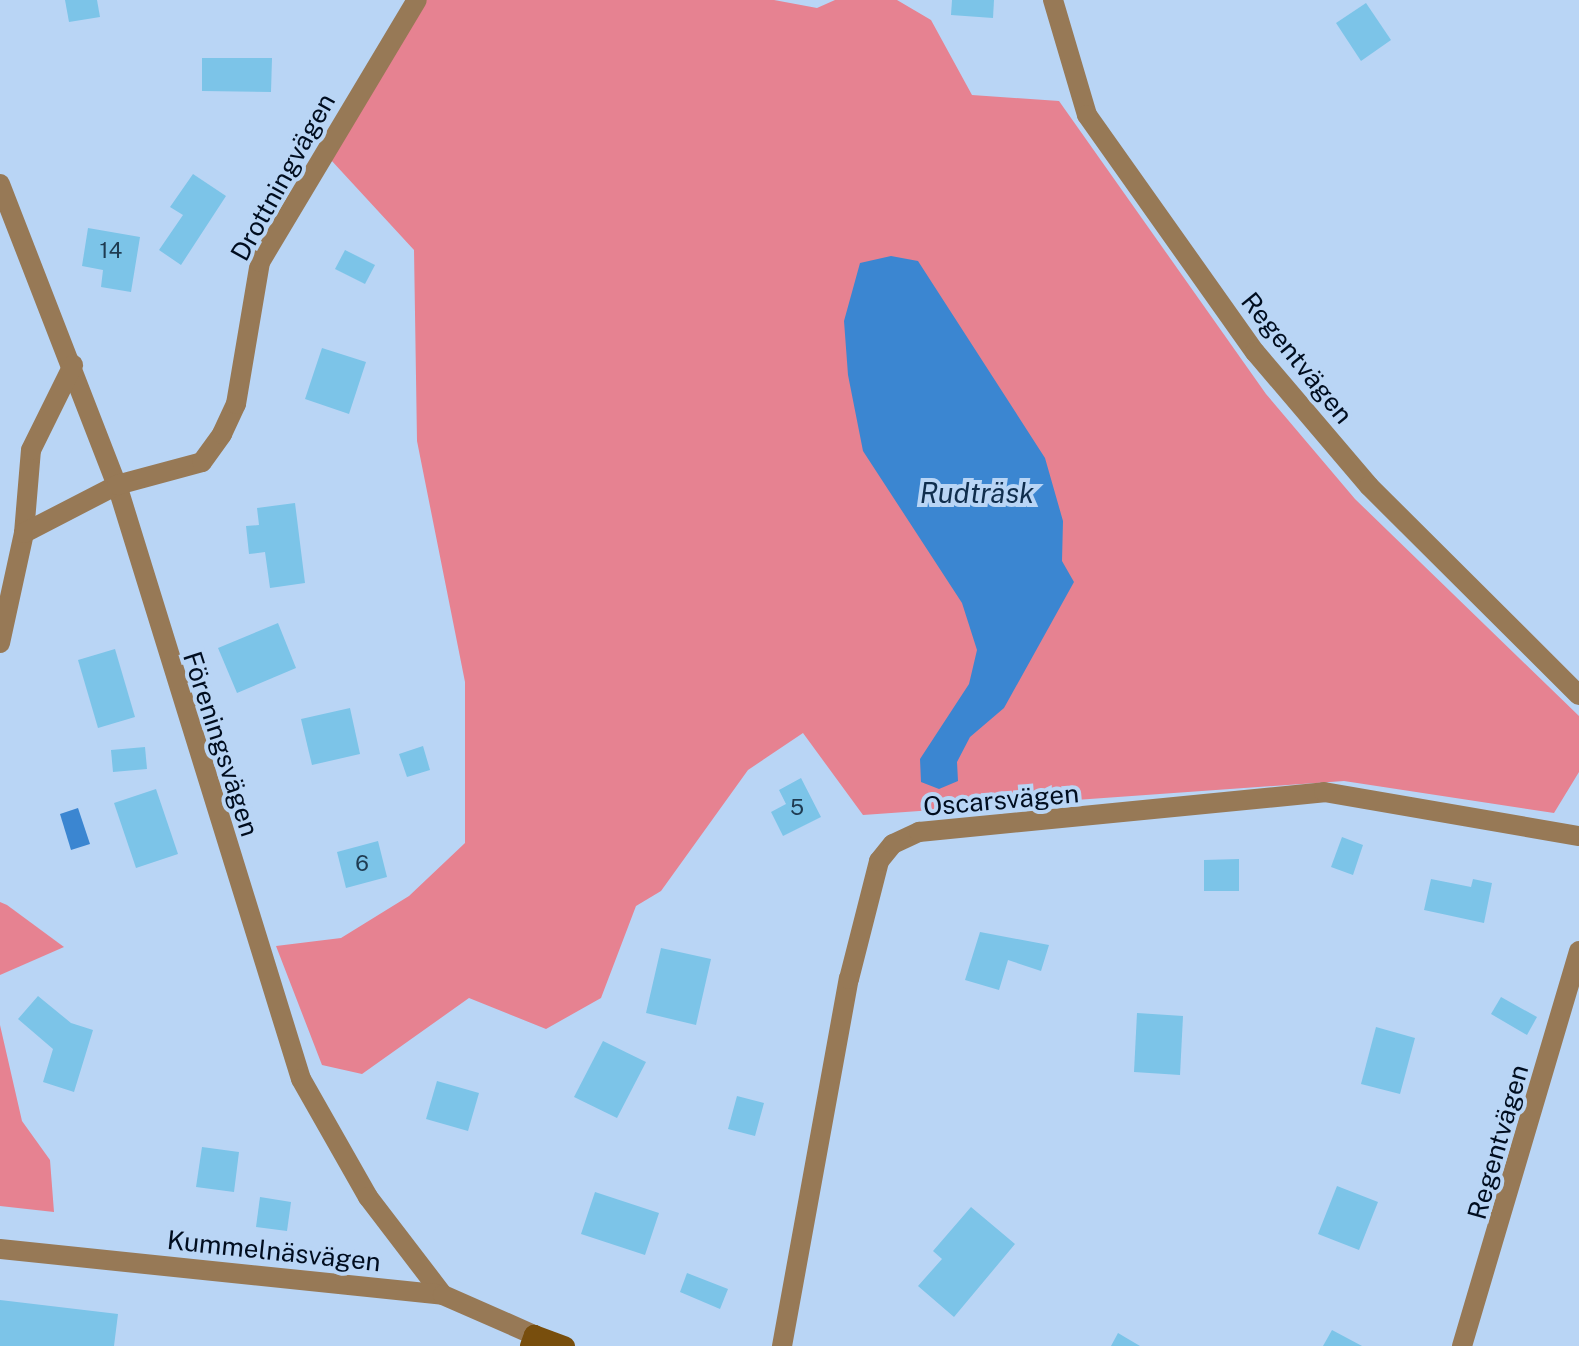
<!DOCTYPE html>
<meta charset="utf-8">
<style>
body{margin:0}
#map{position:relative;width:1579px;height:1346px;overflow:hidden;background:#b9d5f5;font-family:"Public Sans",sans-serif}
div>[style]{position:absolute}
.green>*{inset:0;background:#e68291}
.water>*{inset:0;background:#3b86d1}
.building>*{inset:0;background:#7cc4e8}
.street>*{height:20px;margin:-10px;padding:0 10px;transform-origin:10px;border-radius:10px;background:#977956}
.secondary>*{height:20px;margin:-10px;padding:0 10px;transform-origin:10px;border-radius:10px;background:#784e0d}
span{translate:-50% -50%;white-space:nowrap;text-align:center;line-height:1.15;-webkit-text-stroke:8px #b9d5f5;paint-order:stroke}
.number-label{font-size:22px;color:#1f3b51}
.number-label span{-webkit-text-stroke-width:0}
.street-label{font-size:26px;color:#000d1f}
.water-label{font-size:28px;color:#102e4d;font-style:italic}
</style>
<div id="map">
<div class="green">
<i style="clip-path:polygon(409px 0,774px 0,817px 8px,835px 0,897px 0,931px 20px,972px 95px,1059px 101px,1266px 394px,1355px 499px,1579px 716px,1579px 772px,1554px 813px,1344px 781px,863px 815px,803px 733px,748px 770px,661px 891px,636px 906px,601px 998px,546px 1029px,469px 998px,362px 1074px,322px 1065px,276px 946px,341px 938px,409px 896px,465px 843px,465px 682px,417px 441px,414px 250px,319px 147px)"></i>
<i style="clip-path:polygon(0 902px,7px 905px,64px 947px,0 975px)"></i>
<i style="clip-path:polygon(0 1025px,22px 1121px,50px 1160px,54px 1212px,0 1206px)"></i>
</div>
<div class="water">
<i style="clip-path:polygon(891px 256px,918px 261px,1045px 458px,1063px 521px,1062px 561px,1074px 582px,1004px 708px,970px 737px,957px 762px,958px 781px,939px 789px,921px 782px,920px 759px,969px 684px,977px 650px,962px 603px,863px 451px,848px 375px,844px 321px,860px 263px)"></i>
<i style="clip-path:polygon(78px 808px,90px 844px,71px 850px,60px 814px)"></i>
</div>
<div class="building">
<i style="clip-path:polygon(65px 0,97px 0,100px 17px,69px 22px)"></i>
<i style="clip-path:polygon(952px 0,994px 0,993px 18px,951px 15px)"></i>
<i style="clip-path:polygon(1366px 3px,1391px 40px,1361px 61px,1336px 23px)"></i>
<i style="clip-path:polygon(202px 58px,272px 58px,271px 92px,202px 91px)"></i>
<i style="clip-path:polygon(193px 174px,226px 196px,181px 265px,159px 250px,183px 215px,170px 207px)"></i>
<i style="clip-path:polygon(88px 228px,140px 237px,131px 292px,101px 287px,103px 270px,82px 266px)"></i>
<i style="clip-path:polygon(345px 250px,375px 265px,365px 284px,335px 269px)"></i>
<i style="clip-path:polygon(322px 348px,366px 362px,349px 414px,305px 399px)"></i>
<i style="clip-path:polygon(295px 503px,305px 583px,270px 588px,265px 552px,249px 554px,246px 526px,259px 525px,257px 508px)"></i>
<i style="clip-path:polygon(278px 623px,296px 668px,237px 693px,218px 648px)"></i>
<i style="clip-path:polygon(115px 649px,135px 717px,98px 728px,78px 660px)"></i>
<i style="clip-path:polygon(350px 708px,360px 754px,312px 765px,301px 719px)"></i>
<i style="clip-path:polygon(423px 746px,430px 770px,407px 777px,399px 754px)"></i>
<i style="clip-path:polygon(145px 747px,147px 769px,113px 772px,111px 750px)"></i>
<i style="clip-path:polygon(801px 778px,821px 817px,783px 836px,771px 812px,786px 804px,779px 790px)"></i>
<i style="clip-path:polygon(156px 789px,178px 854px,136px 868px,114px 803px)"></i>
<i style="clip-path:polygon(1342px 837px,1363px 845px,1353px 875px,1331px 867px)"></i>
<i style="clip-path:polygon(378px 841px,387px 877px,346px 888px,337px 852px)"></i>
<i style="clip-path:polygon(1239px 859px,1239px 891px,1204px 891px,1204px 860px)"></i>
<i style="clip-path:polygon(1431px 879px,1471px 887px,1473px 879px,1492px 883px,1484px 923px,1424px 910px)"></i>
<i style="clip-path:polygon(980px 932px,1049px 945px,1041px 971px,1008px 960px,999px 990px,965px 980px)"></i>
<i style="clip-path:polygon(661px 948px,711px 959px,696px 1025px,646px 1013px)"></i>
<i style="clip-path:polygon(38px 996px,71px 1023px,93px 1030px,74px 1092px,43px 1082px,53px 1049px,18px 1019px)"></i>
<i style="clip-path:polygon(1501px 997px,1537px 1017px,1527px 1035px,1491px 1014px)"></i>
<i style="clip-path:polygon(1137px 1013px,1183px 1016px,1180px 1075px,1134px 1072px)"></i>
<i style="clip-path:polygon(1376px 1027px,1415px 1038px,1400px 1094px,1361px 1084px)"></i>
<i style="clip-path:polygon(603px 1041px,646px 1062px,617px 1118px,574px 1097px)"></i>
<i style="clip-path:polygon(437px 1081px,479px 1093px,468px 1131px,426px 1119px)"></i>
<i style="clip-path:polygon(737px 1096px,764px 1103px,755px 1136px,728px 1129px)"></i>
<i style="clip-path:polygon(202px 1147px,239px 1152px,234px 1192px,196px 1187px)"></i>
<i style="clip-path:polygon(1337px 1186px,1378px 1202px,1359px 1250px,1318px 1234px)"></i>
<i style="clip-path:polygon(595px 1192px,659px 1213px,645px 1255px,581px 1234px)"></i>
<i style="clip-path:polygon(260px 1197px,291px 1202px,287px 1231px,256px 1227px)"></i>
<i style="clip-path:polygon(971px 1207px,1015px 1244px,954px 1317px,918px 1286px,942px 1259px,933px 1251px)"></i>
<i style="clip-path:polygon(687px 1273px,728px 1289px,720px 1309px,680px 1292px)"></i>
<i style="clip-path:polygon(0 1300px,118px 1314px,114px 1346px,0 1346px)"></i>
<i style="clip-path:polygon(1332px 1330px,1362px 1346px,1323px 1346px)"></i>
<i style="clip-path:polygon(1118px 1333px,1140px 1346px,1111px 1346px)"></i>
</div>
<div class="street">
<i style="left:1053px;top:0;width:120px;rotate:73.5deg"></i>
<i style="left:1087px;top:115px;width:291px;rotate:54.7deg"></i>
<i style="left:1255px;top:352px;width:176px;rotate:49.6deg"></i>
<i style="left:1369px;top:486px;width:296px;rotate:44.9deg"></i>
<i style="left:0;top:184px;width:323px;rotate:68.8deg"></i>
<i style="left:117px;top:485px;width:622px;rotate:72.79deg"></i>
<i style="left:301px;top:1079px;width:136px;rotate:60.4deg"></i>
<i style="left:368px;top:1197px;width:123px;rotate:52.6deg"></i>
<i style="left:24px;top:533px;width:83px;rotate:-85.2deg"></i>
<i style="left:31px;top:450px;width:95px;rotate:-63.7deg"></i>
<i style="left:0;top:643px;width:113px;rotate:-77.7deg"></i>
<i style="left:24px;top:533px;width:105px;rotate:-27.3deg"></i>
<i style="left:117px;top:485px;width:88px;rotate:-15.1deg"></i>
<i style="left:202px;top:462px;width:34px;rotate:-54deg"></i>
<i style="left:222px;top:434px;width:33px;rotate:-65deg"></i>
<i style="left:236px;top:404px;width:144px;rotate:-80.4deg"></i>
<i style="left:260px;top:262px;width:305px;rotate:-59.1deg"></i>
<i style="left:0;top:1249px;width:445px;rotate:5.9deg"></i>
<i style="left:443px;top:1295px;width:99px;rotate:23.7deg"></i>
<i style="left:782px;top:1346px;width:373px;rotate:-79.7deg"></i>
<i style="left:849px;top:979px;width:122px;rotate:-75.7deg"></i>
<i style="left:879px;top:861px;width:22px;rotate:-51deg"></i>
<i style="left:893px;top:844px;width:29px;rotate:-25deg"></i>
<i style="left:919px;top:832px;width:407px;rotate:-5.6deg"></i>
<i style="left:1324px;top:792px;width:259px;rotate:9.8deg"></i>
<i style="left:1462px;top:1346px;width:412px;rotate:-73.5deg"></i>
</div>
<div class="secondary">
<i style="left:530px;top:1346px;width:12px;rotate:-70deg"></i>
<i style="left:534px;top:1335px;width:33px;rotate:20deg"></i>
</div>
<div class="number-label">
<span style="left:111px;top:251px">14</span>
<span style="left:797px;top:808px">5</span>
<span style="left:362px;top:864px">6</span>
</div>
<div class="street-label">
<span style="left:283px;top:177px;rotate:-61deg">Drottningvägen</span>
<span style="left:1297px;top:358px;rotate:51deg">Regentvägen</span>
<span style="left:221px;top:744px;rotate:72deg">Föreningsvägen</span>
<span style="left:1001px;top:800px;rotate:-5deg">Oscarsvägen</span>
<span style="left:1498px;top:1142px;rotate:-74deg">Regentvägen</span>
<span style="left:274px;top:1251px;rotate:6deg">Kummelnäsvägen</span>
</div>
<div class="water-label">
<span style="left:977px;top:493px">Rudträsk</span>
</div>
</div>
